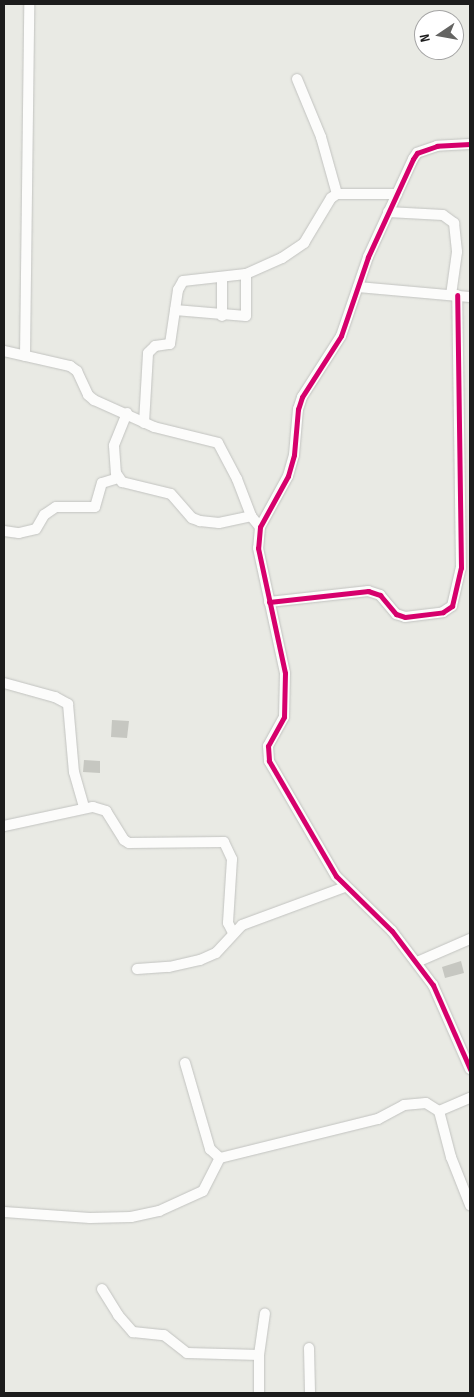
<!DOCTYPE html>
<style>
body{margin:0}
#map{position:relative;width:474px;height:1397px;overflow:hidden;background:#e9eae4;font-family:"Sofia Sans Condensed",sans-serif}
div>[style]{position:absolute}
.building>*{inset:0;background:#c6c7c1}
.roads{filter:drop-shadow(0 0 1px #c2c3c0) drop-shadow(0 0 1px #c2c3c0)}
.street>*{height:10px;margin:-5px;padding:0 5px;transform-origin:5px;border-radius:5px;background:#fcfcfb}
.cycleway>*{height:5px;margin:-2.5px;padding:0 2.5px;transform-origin:2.5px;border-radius:2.5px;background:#d6006c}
span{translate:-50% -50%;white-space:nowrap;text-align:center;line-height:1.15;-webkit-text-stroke:4px #fff;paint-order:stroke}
.frame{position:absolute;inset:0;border:5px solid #1c1c1c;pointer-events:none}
.north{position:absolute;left:414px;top:10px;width:50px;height:50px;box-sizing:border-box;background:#fff;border:1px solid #a4a4a4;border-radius:50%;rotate:258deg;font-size:14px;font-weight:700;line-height:20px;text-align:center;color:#1c1c1c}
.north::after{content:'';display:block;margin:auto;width:18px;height:22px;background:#646462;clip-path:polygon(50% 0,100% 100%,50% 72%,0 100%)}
</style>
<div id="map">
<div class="building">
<i style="clip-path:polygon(112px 720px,129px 721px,127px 738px,111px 737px)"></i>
<i style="clip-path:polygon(84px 760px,100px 761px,100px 773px,83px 772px)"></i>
<i style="clip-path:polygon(461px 961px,464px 973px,445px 978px,442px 967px)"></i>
</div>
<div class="roads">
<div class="street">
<i style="left:297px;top:79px;width:63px;rotate:67.5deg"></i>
<i style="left:321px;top:137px;width:59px;rotate:74.3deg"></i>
<i style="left:470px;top:144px;width:33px;rotate:177deg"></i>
<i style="left:437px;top:146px;width:21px;rotate:161deg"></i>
<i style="left:417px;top:153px;width:7px;rotate:124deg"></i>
<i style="left:413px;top:159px;width:108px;rotate:114.7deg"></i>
<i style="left:368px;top:257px;width:83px;rotate:108.9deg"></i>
<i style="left:341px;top:336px;width:72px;rotate:122.6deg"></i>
<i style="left:302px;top:397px;width:13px;rotate:108deg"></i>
<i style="left:298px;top:409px;width:46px;rotate:95deg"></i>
<i style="left:294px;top:455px;width:22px;rotate:106deg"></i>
<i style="left:288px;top:476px;width:58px;rotate:118.8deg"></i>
<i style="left:260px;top:527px;width:21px;rotate:95deg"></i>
<i style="left:258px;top:548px;width:128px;rotate:77.8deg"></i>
<i style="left:285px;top:673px;width:44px;rotate:91.3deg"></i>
<i style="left:284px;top:717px;width:33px;rotate:119deg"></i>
<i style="left:268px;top:746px;width:15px;rotate:86deg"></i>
<i style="left:269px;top:761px;width:133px;rotate:59.8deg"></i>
<i style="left:336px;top:876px;width:78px;rotate:44.5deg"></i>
<i style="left:392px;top:931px;width:68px;rotate:52.8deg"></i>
<i style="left:433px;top:985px;width:92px;rotate:66.2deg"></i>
<i style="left:388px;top:212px;width:55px;rotate:3.1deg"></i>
<i style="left:443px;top:215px;width:14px;rotate:36deg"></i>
<i style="left:454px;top:223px;width:29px;rotate:84deg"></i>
<i style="left:457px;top:252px;width:43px;rotate:97.9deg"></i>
<i style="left:358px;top:287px;width:112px;rotate:5.1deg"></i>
<i style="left:175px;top:310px;width:71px;rotate:4.8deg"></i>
<i style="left:246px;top:316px;width:42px;rotate:-90deg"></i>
<i style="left:222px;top:316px;width:39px;rotate:-90deg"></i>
<i style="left:4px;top:351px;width:68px;rotate:12.8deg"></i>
<i style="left:70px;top:366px;width:9px;rotate:36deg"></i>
<i style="left:77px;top:371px;width:26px;rotate:65deg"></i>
<i style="left:88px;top:395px;width:8px;rotate:40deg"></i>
<i style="left:94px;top:400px;width:66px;rotate:24.2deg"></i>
<i style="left:154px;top:427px;width:66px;rotate:14deg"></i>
<i style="left:218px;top:443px;width:41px;rotate:62.2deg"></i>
<i style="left:237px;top:479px;width:40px;rotate:69deg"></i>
<i style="left:251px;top:516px;width:14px;rotate:51deg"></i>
<i style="left:25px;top:356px;width:352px;rotate:-89.3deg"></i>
<i style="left:127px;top:413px;width:35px;rotate:112deg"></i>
<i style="left:114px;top:446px;width:27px;rotate:86deg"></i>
<i style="left:116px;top:473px;width:11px;rotate:56deg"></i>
<i style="left:122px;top:482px;width:50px;rotate:13.8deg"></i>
<i style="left:171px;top:494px;width:32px;rotate:49deg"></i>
<i style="left:192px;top:518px;width:9px;rotate:21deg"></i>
<i style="left:200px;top:521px;width:19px;rotate:6deg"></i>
<i style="left:219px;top:523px;width:33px;rotate:-12deg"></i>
<i style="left:144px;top:423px;width:70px;rotate:-86.7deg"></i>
<i style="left:148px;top:353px;width:10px;rotate:-45deg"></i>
<i style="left:155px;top:346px;width:15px;rotate:-8deg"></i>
<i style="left:170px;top:344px;width:55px;rotate:-81.6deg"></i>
<i style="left:178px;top:290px;width:10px;rotate:-61deg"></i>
<i style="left:183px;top:281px;width:63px;rotate:-6.3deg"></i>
<i style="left:246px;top:274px;width:39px;rotate:-24deg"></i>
<i style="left:282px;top:258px;width:27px;rotate:-34deg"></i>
<i style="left:304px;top:243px;width:52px;rotate:-59deg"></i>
<i style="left:331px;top:198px;width:7px;rotate:-34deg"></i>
<i style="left:337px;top:194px;width:60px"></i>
<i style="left:4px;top:531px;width:15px;rotate:8deg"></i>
<i style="left:19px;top:533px;width:17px;rotate:-13deg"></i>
<i style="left:36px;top:529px;width:16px;rotate:-60deg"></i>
<i style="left:44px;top:515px;width:14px;rotate:-34deg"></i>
<i style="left:56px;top:507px;width:39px"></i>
<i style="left:95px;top:507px;width:25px;rotate:-74deg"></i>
<i style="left:102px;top:483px;width:17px;rotate:-17deg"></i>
<i style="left:269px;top:602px;width:100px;rotate:-6.3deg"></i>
<i style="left:368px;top:591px;width:13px;rotate:18deg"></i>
<i style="left:380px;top:595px;width:25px;rotate:50deg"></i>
<i style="left:396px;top:614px;width:9px;rotate:18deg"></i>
<i style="left:405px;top:617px;width:38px;rotate:-7deg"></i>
<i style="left:443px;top:612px;width:11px;rotate:-34deg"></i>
<i style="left:452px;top:606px;width:39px;rotate:-77deg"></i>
<i style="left:461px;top:568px;width:273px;rotate:-90.8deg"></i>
<i style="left:4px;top:683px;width:53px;rotate:15.4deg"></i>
<i style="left:55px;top:697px;width:15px;rotate:28deg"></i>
<i style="left:68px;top:704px;width:68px;rotate:85deg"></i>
<i style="left:74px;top:772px;width:37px;rotate:74deg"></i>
<i style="left:4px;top:826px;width:91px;rotate:-12.1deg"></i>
<i style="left:93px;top:807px;width:14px;rotate:17deg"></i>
<i style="left:106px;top:811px;width:34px;rotate:58deg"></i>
<i style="left:124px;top:840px;width:6px;rotate:31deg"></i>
<i style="left:129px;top:843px;width:95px;rotate:-0.6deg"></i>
<i style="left:224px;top:842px;width:19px;rotate:65deg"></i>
<i style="left:232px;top:859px;width:64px;rotate:93.6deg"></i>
<i style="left:228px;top:923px;width:11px;rotate:63deg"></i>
<i style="left:417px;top:962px;width:58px;rotate:-23.5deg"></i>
<i style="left:137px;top:969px;width:32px;rotate:-4deg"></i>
<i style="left:169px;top:967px;width:32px;rotate:-13deg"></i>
<i style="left:200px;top:960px;width:17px;rotate:-24deg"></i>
<i style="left:216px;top:953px;width:38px;rotate:-47deg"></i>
<i style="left:242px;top:925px;width:110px;rotate:-20.3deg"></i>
<i style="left:185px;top:1063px;width:90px;rotate:73.8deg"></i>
<i style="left:210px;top:1149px;width:13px;rotate:42deg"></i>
<i style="left:220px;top:1158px;width:163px;rotate:-13.9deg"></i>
<i style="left:378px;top:1119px;width:30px;rotate:-28deg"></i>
<i style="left:404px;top:1105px;width:22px;rotate:-5deg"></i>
<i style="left:426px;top:1103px;width:15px;rotate:32deg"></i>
<i style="left:439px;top:1111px;width:48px;rotate:75.4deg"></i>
<i style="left:451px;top:1157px;width:52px;rotate:68.4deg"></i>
<i style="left:439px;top:1111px;width:34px;rotate:-23deg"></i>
<i style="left:4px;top:1212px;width:86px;rotate:4deg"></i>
<i style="left:90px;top:1218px;width:41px;rotate:-1.4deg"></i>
<i style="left:131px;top:1217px;width:29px;rotate:-12deg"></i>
<i style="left:159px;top:1211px;width:48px;rotate:-24.4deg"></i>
<i style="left:203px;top:1191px;width:37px;rotate:-63deg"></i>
<i style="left:102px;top:1289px;width:31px;rotate:58deg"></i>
<i style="left:118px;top:1315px;width:23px;rotate:49deg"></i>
<i style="left:133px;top:1332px;width:31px;rotate:6deg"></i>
<i style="left:164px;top:1335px;width:29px;rotate:38deg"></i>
<i style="left:187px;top:1353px;width:72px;rotate:1.6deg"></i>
<i style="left:309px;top:1348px;width:45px;rotate:88.7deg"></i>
<i style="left:259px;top:1393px;width:38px;rotate:-90deg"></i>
<i style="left:259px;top:1355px;width:42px;rotate:-81.9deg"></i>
</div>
</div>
<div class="cycleway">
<i style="left:470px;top:144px;width:33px;rotate:177deg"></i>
<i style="left:437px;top:146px;width:21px;rotate:161deg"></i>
<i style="left:417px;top:153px;width:7px;rotate:124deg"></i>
<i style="left:413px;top:159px;width:108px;rotate:114.7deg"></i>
<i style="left:368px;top:257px;width:83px;rotate:108.9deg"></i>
<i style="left:341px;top:336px;width:72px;rotate:122.6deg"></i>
<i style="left:302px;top:397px;width:13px;rotate:108deg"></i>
<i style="left:298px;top:409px;width:46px;rotate:95deg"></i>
<i style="left:294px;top:455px;width:22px;rotate:106deg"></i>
<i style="left:288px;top:476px;width:58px;rotate:118.8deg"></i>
<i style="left:260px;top:527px;width:21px;rotate:95deg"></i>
<i style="left:258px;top:548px;width:128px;rotate:77.8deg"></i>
<i style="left:285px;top:673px;width:44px;rotate:91.3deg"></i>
<i style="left:284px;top:717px;width:33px;rotate:119deg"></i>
<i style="left:268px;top:746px;width:15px;rotate:86deg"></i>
<i style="left:269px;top:761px;width:133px;rotate:59.8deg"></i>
<i style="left:336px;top:876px;width:78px;rotate:44.5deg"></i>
<i style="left:392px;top:931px;width:68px;rotate:52.8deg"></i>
<i style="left:433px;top:985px;width:92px;rotate:66.2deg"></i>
<i style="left:269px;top:602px;width:100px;rotate:-6.3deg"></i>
<i style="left:368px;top:591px;width:13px;rotate:18deg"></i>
<i style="left:380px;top:595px;width:25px;rotate:50deg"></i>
<i style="left:396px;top:614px;width:9px;rotate:18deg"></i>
<i style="left:405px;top:617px;width:38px;rotate:-7deg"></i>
<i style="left:443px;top:612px;width:11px;rotate:-34deg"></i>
<i style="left:452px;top:606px;width:39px;rotate:-77deg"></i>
<i style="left:461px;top:568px;width:273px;rotate:-90.8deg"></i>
</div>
<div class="frame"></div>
<div class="north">N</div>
</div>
